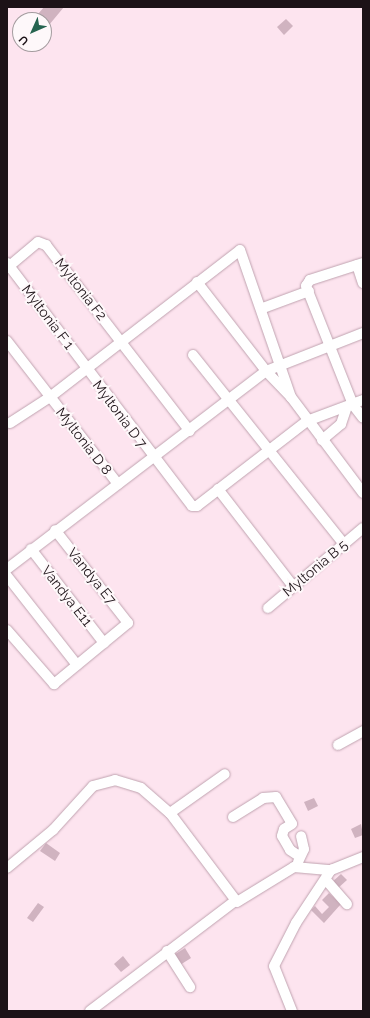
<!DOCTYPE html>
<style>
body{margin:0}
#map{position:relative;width:370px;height:1018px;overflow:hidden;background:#fde4ef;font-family:Raleway,sans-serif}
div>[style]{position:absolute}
.building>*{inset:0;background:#d0b3c0}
.roads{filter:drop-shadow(0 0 1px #c0a3b0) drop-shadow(0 0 1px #c0a3b0)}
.minor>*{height:10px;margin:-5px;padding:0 5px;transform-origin:5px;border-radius:5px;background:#fff}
span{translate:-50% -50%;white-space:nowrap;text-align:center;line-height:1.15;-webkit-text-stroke:4px #fef8fa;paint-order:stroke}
.street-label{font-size:14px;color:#1c1217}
.frame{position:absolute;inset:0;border:8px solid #1c1217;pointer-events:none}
.north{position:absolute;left:12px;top:12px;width:40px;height:40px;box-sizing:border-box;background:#fef8fa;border:1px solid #a49c9f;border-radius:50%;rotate:225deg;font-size:11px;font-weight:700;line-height:16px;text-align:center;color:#1c1217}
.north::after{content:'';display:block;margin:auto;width:14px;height:18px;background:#266450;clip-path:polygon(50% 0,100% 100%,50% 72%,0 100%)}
</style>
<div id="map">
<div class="building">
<i style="clip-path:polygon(44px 7px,64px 7px,44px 31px,44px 20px,33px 20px)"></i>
<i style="clip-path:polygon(286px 19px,293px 26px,284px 35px,277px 27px)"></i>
<i style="clip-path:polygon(314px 798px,318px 806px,308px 811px,304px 802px)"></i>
<i style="clip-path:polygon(361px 824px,363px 835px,355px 838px,351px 829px)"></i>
<i style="clip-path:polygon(46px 843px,60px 853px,55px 861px,40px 851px)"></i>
<i style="clip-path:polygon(341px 874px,347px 880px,337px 889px,331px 883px)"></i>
<i style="clip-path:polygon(329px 893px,341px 904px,324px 923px,311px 910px,315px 906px,322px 914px,329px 907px,322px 900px)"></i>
<i style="clip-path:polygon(38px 903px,44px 907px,33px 922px,27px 918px)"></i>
<i style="clip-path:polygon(185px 948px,191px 958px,180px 965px,174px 955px)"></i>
<i style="clip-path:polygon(123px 956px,130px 965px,121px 972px,114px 964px)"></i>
</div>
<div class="roads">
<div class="minor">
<i style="left:7px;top:263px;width:305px;rotate:52.7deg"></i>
<i style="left:192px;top:506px;width:5px"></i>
<i style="left:197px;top:506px;width:139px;rotate:-37.7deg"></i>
<i style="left:307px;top:421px;width:60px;rotate:-20.6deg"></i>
<i style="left:363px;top:263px;width:56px;rotate:162.2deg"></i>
<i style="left:310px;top:280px;width:7px;rotate:124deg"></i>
<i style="left:306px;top:286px;width:128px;rotate:68.4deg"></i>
<i style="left:353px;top:405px;width:16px;rotate:52deg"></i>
<i style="left:357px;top:265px;width:19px;rotate:72deg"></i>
<i style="left:7px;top:268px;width:40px;rotate:-40deg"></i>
<i style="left:38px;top:242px;width:9px;rotate:21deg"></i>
<i style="left:46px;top:245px;width:235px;rotate:52.3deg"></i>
<i style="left:197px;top:282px;width:113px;rotate:52.2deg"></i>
<i style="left:266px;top:371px;width:35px;rotate:46deg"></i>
<i style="left:263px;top:308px;width:49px;rotate:-20.3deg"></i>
<i style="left:7px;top:341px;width:181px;rotate:52.2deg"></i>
<i style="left:193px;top:355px;width:242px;rotate:51.4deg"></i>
<i style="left:10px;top:423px;width:48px;rotate:-33deg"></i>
<i style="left:50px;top:397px;width:240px;rotate:-37.7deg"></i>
<i style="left:240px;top:250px;width:156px;rotate:70.9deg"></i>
<i style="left:291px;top:397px;width:120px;rotate:53.1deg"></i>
<i style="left:322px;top:440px;width:25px;rotate:-40deg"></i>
<i style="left:341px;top:424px;width:18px;rotate:-71deg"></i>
<i style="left:218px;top:489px;width:123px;rotate:52.3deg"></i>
<i style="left:31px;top:549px;width:119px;rotate:52.2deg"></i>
<i style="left:7px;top:569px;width:326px;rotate:-37.4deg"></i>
<i style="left:266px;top:371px;width:104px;rotate:-21.4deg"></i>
<i style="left:7px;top:576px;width:113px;rotate:51.8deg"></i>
<i style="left:268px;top:608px;width:124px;rotate:-40.1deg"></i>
<i style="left:7px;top:630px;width:72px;rotate:49deg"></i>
<i style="left:54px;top:684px;width:96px;rotate:-39.5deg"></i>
<i style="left:128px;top:623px;width:118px;rotate:-128.1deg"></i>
<i style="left:338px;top:745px;width:29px;rotate:-29deg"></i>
<i style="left:170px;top:813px;width:67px;rotate:-35.3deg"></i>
<i style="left:233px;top:817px;width:36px;rotate:-32deg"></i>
<i style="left:263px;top:798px;width:13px;rotate:-4deg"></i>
<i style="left:276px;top:797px;width:31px;rotate:59deg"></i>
<i style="left:292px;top:824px;width:9px;rotate:148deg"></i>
<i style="left:284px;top:829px;width:7px;rotate:106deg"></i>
<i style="left:282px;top:836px;width:16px;rotate:60deg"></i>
<i style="left:290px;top:850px;width:11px;rotate:34deg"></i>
<i style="left:298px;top:862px;width:14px;rotate:-65deg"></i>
<i style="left:304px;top:849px;width:13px;rotate:-103deg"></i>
<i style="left:7px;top:868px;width:60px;rotate:-39.6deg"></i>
<i style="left:53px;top:830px;width:59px;rotate:-47.7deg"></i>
<i style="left:93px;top:786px;width:23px;rotate:-15deg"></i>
<i style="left:115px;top:780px;width:27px;rotate:17deg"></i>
<i style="left:141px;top:788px;width:38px;rotate:41deg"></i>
<i style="left:170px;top:813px;width:111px;rotate:53deg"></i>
<i style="left:237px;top:902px;width:67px;rotate:-31.6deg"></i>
<i style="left:294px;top:867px;width:37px;rotate:5deg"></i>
<i style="left:331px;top:870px;width:35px;rotate:-22deg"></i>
<i style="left:326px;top:880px;width:32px;rotate:49deg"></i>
<i style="left:167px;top:951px;width:43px;rotate:57.4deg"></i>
<i style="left:90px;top:1011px;width:182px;rotate:-37.2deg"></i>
<i style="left:292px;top:1011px;width:48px;rotate:-111.8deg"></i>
<i style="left:274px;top:966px;width:48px;rotate:-62.9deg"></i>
<i style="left:296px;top:923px;width:64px;rotate:-56.6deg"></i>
</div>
</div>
<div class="street-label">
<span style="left:81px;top:289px;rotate:52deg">Myltonia F2</span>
<span style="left:48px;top:317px;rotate:53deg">Myltonia F 1</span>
<span style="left:120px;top:414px;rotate:53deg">Myltonia D 7</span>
<span style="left:84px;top:441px;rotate:52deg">Myltonia D 8</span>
<span style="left:315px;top:568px;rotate:-40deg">Myltonia B 5</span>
<span style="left:92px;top:576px;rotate:51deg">Vandya E7</span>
<span style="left:67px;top:596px;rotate:52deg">Vandya E11</span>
</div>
<div class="frame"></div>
<div class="north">U</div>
</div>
